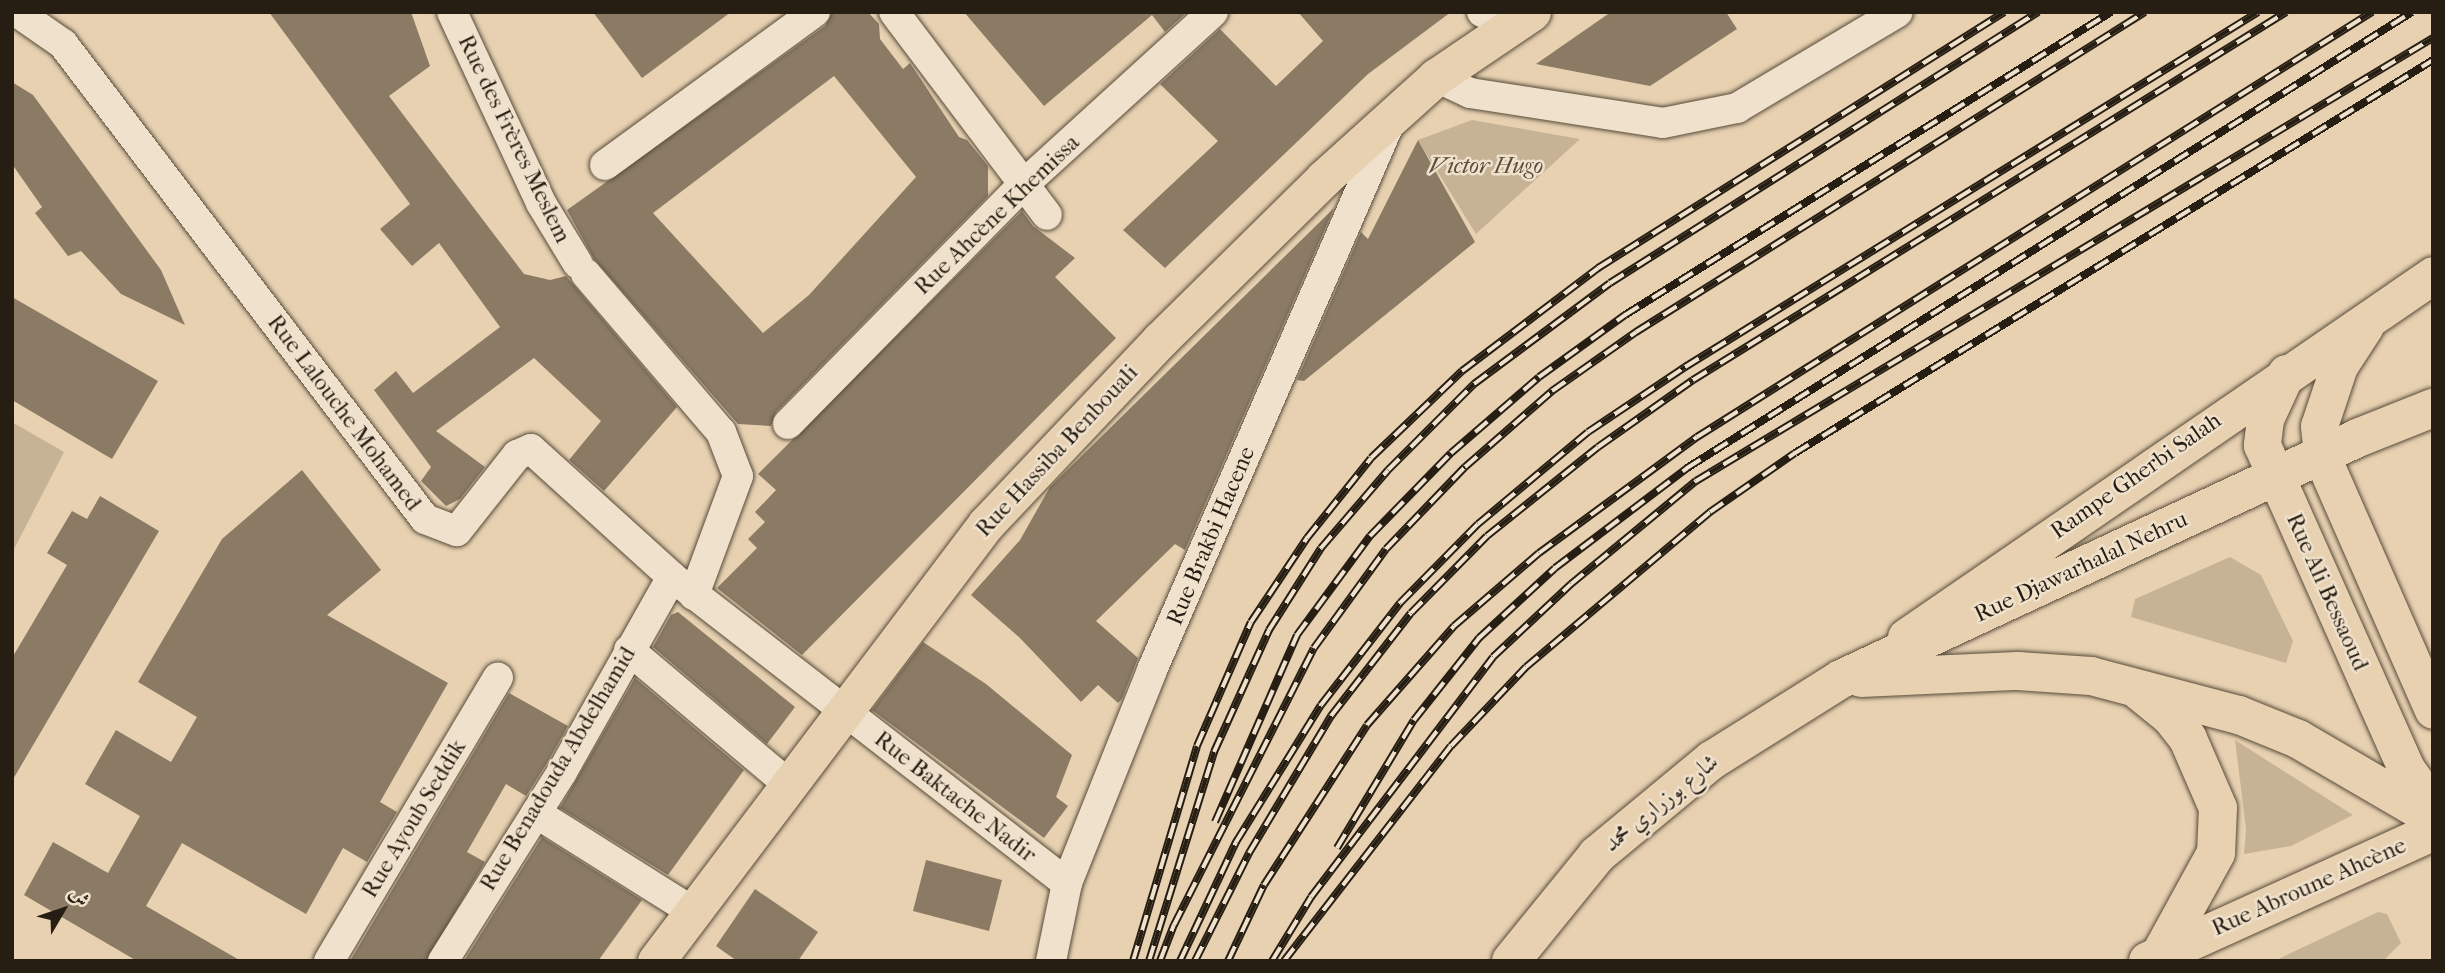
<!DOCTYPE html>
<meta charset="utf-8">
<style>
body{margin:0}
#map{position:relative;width:2445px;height:973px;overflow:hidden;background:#e7d1b1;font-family:"IM FELL French Canon",Amiri,serif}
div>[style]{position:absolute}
.green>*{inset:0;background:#c6b396}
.building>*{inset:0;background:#8b7b65}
.roads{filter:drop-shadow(0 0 2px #574b3a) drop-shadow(0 0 2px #574b3a)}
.minor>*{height:30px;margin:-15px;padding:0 15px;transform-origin:15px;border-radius:15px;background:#efe1cc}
.major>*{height:37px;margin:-18.5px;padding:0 18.5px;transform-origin:18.5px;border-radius:18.5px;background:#e7d1b1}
.highway>*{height:38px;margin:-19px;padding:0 19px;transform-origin:19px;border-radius:19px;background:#e7d1b1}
.rail>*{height:8px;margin-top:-4px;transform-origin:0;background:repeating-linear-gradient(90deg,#efe1cc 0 16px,#271e13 0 32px);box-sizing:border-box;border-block:2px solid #271e13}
span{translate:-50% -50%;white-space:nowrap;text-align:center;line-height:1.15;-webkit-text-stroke:5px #efe1cc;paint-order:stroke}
.street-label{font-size:23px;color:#271e13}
.park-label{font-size:23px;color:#574b3a;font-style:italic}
.frame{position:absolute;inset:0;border:14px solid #271e13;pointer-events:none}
.north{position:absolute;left:28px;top:875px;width:70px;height:70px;-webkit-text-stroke:5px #efe1cc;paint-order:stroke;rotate:51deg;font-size:19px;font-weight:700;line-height:28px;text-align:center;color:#271e13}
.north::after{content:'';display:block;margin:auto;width:24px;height:32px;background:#271e13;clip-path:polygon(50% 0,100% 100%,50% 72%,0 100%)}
</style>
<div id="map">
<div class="green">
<i style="clip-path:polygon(1472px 120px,1580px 139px,1476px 234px,1418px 140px)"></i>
<i style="clip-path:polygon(12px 422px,64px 452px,12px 553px)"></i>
<i style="clip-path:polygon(2230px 557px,2261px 575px,2293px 641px,2286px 663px,2131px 617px,2135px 599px)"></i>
<i style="clip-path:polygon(2235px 740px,2282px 770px,2353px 815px,2291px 846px,2244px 854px,2246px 829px)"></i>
<i style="clip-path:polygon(2378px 912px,2387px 914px,2401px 943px,2383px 961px,2274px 961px)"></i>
</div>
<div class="building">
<i style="clip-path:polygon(269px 12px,411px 12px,430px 66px,389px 96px,524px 274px,550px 280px,566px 276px,677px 407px,604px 491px,569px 460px,601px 421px,534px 358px,436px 431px,485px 467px,460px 499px,446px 506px,421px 481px,431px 467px,374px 390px,396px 371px,413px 393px,500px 327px,439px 243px,412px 266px,380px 229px,410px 204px)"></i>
<i style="clip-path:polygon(593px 12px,731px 12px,642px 78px)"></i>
<i style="clip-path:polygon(evenodd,832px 12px,868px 12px,879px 24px,880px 39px,903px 69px,910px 63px,959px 137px,967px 140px,988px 166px,988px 196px,776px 412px,771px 426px,738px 424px,594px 259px,567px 210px,825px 26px,832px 12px,834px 76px,916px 177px,809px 295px,763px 333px,653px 213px,834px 76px)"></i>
<i style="clip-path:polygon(964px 12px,1187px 12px,1165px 32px,1152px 15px,1044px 106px)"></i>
<i style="clip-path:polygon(1298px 12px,1451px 12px,1368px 74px,1165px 268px,1123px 230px,1218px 141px,1160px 84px,1220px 29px,1276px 86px,1323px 41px)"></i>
<i style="clip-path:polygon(1611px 12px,1726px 12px,1737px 29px,1650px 86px,1536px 64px)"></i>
<i style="clip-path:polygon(12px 82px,33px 95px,161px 270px,185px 325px,121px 294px,81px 251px,68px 256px,35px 213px,42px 207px,12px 164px)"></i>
<i style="clip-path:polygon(1418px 140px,1475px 242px,1304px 381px,1297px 380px,1361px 232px,1368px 239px)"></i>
<i style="clip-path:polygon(1334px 208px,1185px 550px,1175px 544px,1096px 621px,1138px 658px,1122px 699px,1118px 703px,1098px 685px,1081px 702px,1019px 637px,971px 595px,1020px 540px,1050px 487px)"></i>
<i style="clip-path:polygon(1022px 211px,1033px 226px,1075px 258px,1055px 277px,1116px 338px,802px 655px,717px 588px,757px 548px,748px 539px,765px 522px,755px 512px,776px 490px,758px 474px)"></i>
<i style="clip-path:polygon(12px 297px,158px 381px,112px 459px,12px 400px)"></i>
<i style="clip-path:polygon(302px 470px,381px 570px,327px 615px,448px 683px,380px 802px,397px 812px,367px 862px,343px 848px,306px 914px,182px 843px,146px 906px,241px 961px,137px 961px,24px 895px,53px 842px,108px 873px,140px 816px,85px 784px,116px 730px,171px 762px,197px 717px,138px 682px,222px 539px)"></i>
<i style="clip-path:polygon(100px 496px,159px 531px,12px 781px,12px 658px,67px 565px,47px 553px,72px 511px,87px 519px)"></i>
<i style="clip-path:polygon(678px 612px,795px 707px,767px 744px,653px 647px,671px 615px)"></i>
<i style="clip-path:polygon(923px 642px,986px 684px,1072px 755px,1056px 797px,1068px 806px,1044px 838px,872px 710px)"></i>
<i style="clip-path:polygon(635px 678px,744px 770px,668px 875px,560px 808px)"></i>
<i style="clip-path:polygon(509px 693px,568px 726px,547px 763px,526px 796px,506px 784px,467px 852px,485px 862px,426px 961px,350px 961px)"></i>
<i style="clip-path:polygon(542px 837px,642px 900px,598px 961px,464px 961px)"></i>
<i style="clip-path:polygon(926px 860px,1002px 880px,989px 931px,913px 911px)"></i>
<i style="clip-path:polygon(755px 889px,818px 932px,798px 961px,737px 961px,716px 946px)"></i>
</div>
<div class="roads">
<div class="minor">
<i style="left:17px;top:12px;width:56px;rotate:34.8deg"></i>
<i style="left:63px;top:44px;width:597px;rotate:52.69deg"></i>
<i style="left:425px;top:519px;width:34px;rotate:21deg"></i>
<i style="left:457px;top:531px;width:97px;rotate:-51.7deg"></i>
<i style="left:517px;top:455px;width:15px;rotate:-23deg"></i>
<i style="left:531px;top:449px;width:190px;rotate:42.2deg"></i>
<i style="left:672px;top:577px;width:500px;rotate:37.8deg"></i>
<i style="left:452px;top:12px;width:211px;rotate:65deg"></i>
<i style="left:541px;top:203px;width:71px;rotate:58.8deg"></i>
<i style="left:894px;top:12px;width:254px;rotate:53deg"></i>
<i style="left:1482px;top:12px;width:32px;rotate:22deg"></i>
<i style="left:1436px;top:77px;width:38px;rotate:25deg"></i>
<i style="left:1470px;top:93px;width:195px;rotate:8.8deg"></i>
<i style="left:1663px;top:123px;width:76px;rotate:-11.5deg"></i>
<i style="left:1737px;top:108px;width:187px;rotate:-30.8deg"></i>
<i style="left:605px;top:165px;width:260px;rotate:-36.1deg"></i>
<i style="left:586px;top:274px;width:208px;rotate:49.5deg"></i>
<i style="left:721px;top:432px;width:47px;rotate:68.9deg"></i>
<i style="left:738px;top:476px;width:127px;rotate:110.3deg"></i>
<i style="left:788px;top:424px;width:335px;rotate:-45.5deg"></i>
<i style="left:1023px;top:185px;width:257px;rotate:-42.3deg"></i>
<i style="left:629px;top:650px;width:208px;rotate:40.1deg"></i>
<i style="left:536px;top:813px;width:188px;rotate:32.2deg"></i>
<i style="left:329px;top:961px;width:330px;rotate:-59.2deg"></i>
<i style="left:443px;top:961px;width:223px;rotate:-57.8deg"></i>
<i style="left:562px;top:772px;width:224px;rotate:-60.6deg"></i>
<i style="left:1051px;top:961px;width:80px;rotate:-78.4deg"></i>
<i style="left:1067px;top:883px;width:229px;rotate:-68.2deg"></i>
<i style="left:1152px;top:670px;width:597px;rotate:-66.52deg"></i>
</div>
<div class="major">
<i style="left:2365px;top:326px;width:48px;rotate:123deg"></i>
<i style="left:2339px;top:366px;width:63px;rotate:108.4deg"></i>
<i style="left:2319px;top:426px;width:31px;rotate:84deg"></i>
<i style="left:2322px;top:457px;width:276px;rotate:66.3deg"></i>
<i style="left:2286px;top:373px;width:51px;rotate:114.5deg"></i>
<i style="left:2265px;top:419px;width:26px;rotate:97deg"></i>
<i style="left:2262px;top:445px;width:356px;rotate:66deg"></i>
<i style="left:2407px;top:770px;width:44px;rotate:54.2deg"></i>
<i style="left:1906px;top:637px;width:639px;rotate:-34.49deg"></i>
<i style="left:656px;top:961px;width:548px;rotate:-52.94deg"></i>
<i style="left:986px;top:524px;width:253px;rotate:-46.6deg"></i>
<i style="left:1160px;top:340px;width:231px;rotate:-44.6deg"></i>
<i style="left:1324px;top:178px;width:151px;rotate:-42deg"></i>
<i style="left:1436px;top:77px;width:116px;rotate:-34.1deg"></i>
</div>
<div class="highway">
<i style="left:1861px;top:678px;width:157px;rotate:-2.6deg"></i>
<i style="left:2018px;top:671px;width:73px;rotate:3.9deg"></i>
<i style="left:2091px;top:676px;width:153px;rotate:14.8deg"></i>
<i style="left:2239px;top:715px;width:64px;rotate:22.1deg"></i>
<i style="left:2298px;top:739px;width:156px;rotate:30.3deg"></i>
<i style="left:2139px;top:691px;width:41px;rotate:39.1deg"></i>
<i style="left:2171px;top:717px;width:28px;rotate:52deg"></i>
<i style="left:2188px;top:739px;width:75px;rotate:66.5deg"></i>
<i style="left:2218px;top:808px;width:45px;rotate:92.5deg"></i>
<i style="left:2216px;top:853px;width:116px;rotate:118.8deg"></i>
<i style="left:1511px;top:961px;width:136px;rotate:-50.9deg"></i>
<i style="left:1597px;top:855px;width:149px;rotate:-39.6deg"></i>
<i style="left:1712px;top:760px;width:152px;rotate:-32.1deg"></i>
<i style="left:1841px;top:679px;width:573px;rotate:-25deg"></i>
<i style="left:2360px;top:437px;width:79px;rotate:-21.7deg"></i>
<i style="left:2148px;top:961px;width:313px;rotate:-24.4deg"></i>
</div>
</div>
<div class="rail">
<i style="left:1215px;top:822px;width:204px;rotate:-66.3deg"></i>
<i style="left:1297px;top:635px;width:123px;rotate:-53.6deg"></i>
<i style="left:1370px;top:536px;width:116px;rotate:-45.7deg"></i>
<i style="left:1451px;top:453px;width:116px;rotate:-40.8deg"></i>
<i style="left:1539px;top:377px;width:106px;rotate:-35.8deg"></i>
<i style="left:1625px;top:315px;width:573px;rotate:-31.94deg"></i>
<i style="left:1337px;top:848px;width:149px;rotate:-59deg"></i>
<i style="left:1414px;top:720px;width:105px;rotate:-51.6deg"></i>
<i style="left:1479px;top:638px;width:103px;rotate:-42.6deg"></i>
<i style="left:1555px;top:568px;width:166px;rotate:-37.1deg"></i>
<i style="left:1687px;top:468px;width:856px;rotate:-32.17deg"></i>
<i style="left:1133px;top:961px;width:224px;rotate:-73.4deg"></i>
<i style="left:1197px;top:746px;width:135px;rotate:-66.5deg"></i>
<i style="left:1251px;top:622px;width:101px;rotate:-56.3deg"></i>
<i style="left:1307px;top:538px;width:102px;rotate:-51.3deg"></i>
<i style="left:1371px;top:458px;width:126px;rotate:-43.7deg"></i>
<i style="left:1462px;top:371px;width:171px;rotate:-37.1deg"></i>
<i style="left:1598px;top:268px;width:480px;rotate:-32.2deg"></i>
<i style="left:1149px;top:961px;width:219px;rotate:-72.7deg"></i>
<i style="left:1214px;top:752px;width:134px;rotate:-65.7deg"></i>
<i style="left:1269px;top:630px;width:97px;rotate:-57.6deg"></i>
<i style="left:1321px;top:548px;width:103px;rotate:-49.3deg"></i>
<i style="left:1388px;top:470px;width:122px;rotate:-45deg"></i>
<i style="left:1474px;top:384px;width:169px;rotate:-36.6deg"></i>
<i style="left:1610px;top:283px;width:507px;rotate:-32.34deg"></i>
<i style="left:1160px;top:961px;width:39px;rotate:-69deg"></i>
<i style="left:1174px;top:925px;width:310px;rotate:-63.2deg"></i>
<i style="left:1314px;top:648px;width:122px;rotate:-54deg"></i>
<i style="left:1386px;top:549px;width:114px;rotate:-46.1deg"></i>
<i style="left:1465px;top:467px;width:116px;rotate:-41.1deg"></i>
<i style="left:1552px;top:391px;width:103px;rotate:-35.1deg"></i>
<i style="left:1636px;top:332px;width:601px;rotate:-32.16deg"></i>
<i style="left:1180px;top:961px;width:132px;rotate:-64.8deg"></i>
<i style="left:1236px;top:842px;width:161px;rotate:-58.2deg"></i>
<i style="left:1321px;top:705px;width:129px;rotate:-52.2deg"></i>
<i style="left:1400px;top:603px;width:111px;rotate:-45.4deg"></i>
<i style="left:1478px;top:524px;width:143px;rotate:-39.9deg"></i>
<i style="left:1588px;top:432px;width:117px;rotate:-33.8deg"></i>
<i style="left:1685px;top:367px;width:674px;rotate:-31.78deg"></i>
<i style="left:1195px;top:961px;width:121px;rotate:-63.4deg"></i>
<i style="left:1249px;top:853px;width:160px;rotate:-59.1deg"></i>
<i style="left:1331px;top:716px;width:130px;rotate:-52.2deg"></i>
<i style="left:1411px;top:613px;width:108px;rotate:-45.4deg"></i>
<i style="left:1487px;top:536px;width:142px;rotate:-38.7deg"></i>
<i style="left:1598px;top:447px;width:116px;rotate:-35.2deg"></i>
<i style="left:1693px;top:380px;width:698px;rotate:-31.82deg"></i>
<i style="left:1228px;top:961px;width:84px;rotate:-64.7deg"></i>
<i style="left:1264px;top:885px;width:190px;rotate:-57.2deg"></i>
<i style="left:1367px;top:725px;width:132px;rotate:-48.7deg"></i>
<i style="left:1454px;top:626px;width:112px;rotate:-40.7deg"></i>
<i style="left:1539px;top:553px;width:196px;rotate:-36.3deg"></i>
<i style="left:1697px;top:437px;width:798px;rotate:-32.2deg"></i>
<i style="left:1272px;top:961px;width:75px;rotate:-58.6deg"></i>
<i style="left:1311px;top:897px;width:301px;rotate:-52.8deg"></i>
<i style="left:1493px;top:657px;width:107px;rotate:-43.1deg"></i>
<i style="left:1571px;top:584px;width:162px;rotate:-39.5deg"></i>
<i style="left:1696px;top:481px;width:860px;rotate:-31.01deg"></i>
<i style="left:1284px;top:961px;width:272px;rotate:-52.2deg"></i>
<i style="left:1451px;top:746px;width:109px;rotate:-46.5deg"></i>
<i style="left:1526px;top:667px;width:241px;rotate:-40.1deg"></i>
<i style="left:1710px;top:512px;width:103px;rotate:-34.8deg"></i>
<i style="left:1795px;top:453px;width:749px;rotate:-31.63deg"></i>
</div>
<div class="street-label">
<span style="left:514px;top:139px;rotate:64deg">Rue des Frères Meslem</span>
<span style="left:997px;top:215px;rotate:-44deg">Rue Ahcène Khemissa</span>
<span style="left:344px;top:413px;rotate:53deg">Rue Lalouche Mohamed</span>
<span style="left:1057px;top:451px;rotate:-47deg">Rue Hassiba Benbouali</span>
<span style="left:2136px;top:476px;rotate:-35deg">Rampe Gherbi Salah</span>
<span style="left:1211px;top:536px;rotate:-67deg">Rue Brakbi Hacene</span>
<span style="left:2081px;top:567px;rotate:-25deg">Rue Djawarhalal Nehru</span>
<span style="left:2327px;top:592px;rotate:66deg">Rue Ali Bessaoud</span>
<span style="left:558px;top:769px;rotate:-59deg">Rue Benadouda Abdelhamid</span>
<span style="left:955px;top:797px;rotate:38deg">Rue Baktache Nadir</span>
<span style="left:1661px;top:803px;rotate:-39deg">شارع بوزراري محمد</span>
<span style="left:414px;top:819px;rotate:-59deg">Rue Ayoub Seddik</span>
<span style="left:2309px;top:887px;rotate:-24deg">Rue Abroune Ahcène</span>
</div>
<div class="park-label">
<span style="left:1486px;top:166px">Victor Hugo</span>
</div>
<div class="frame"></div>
<div class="north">ش</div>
</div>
